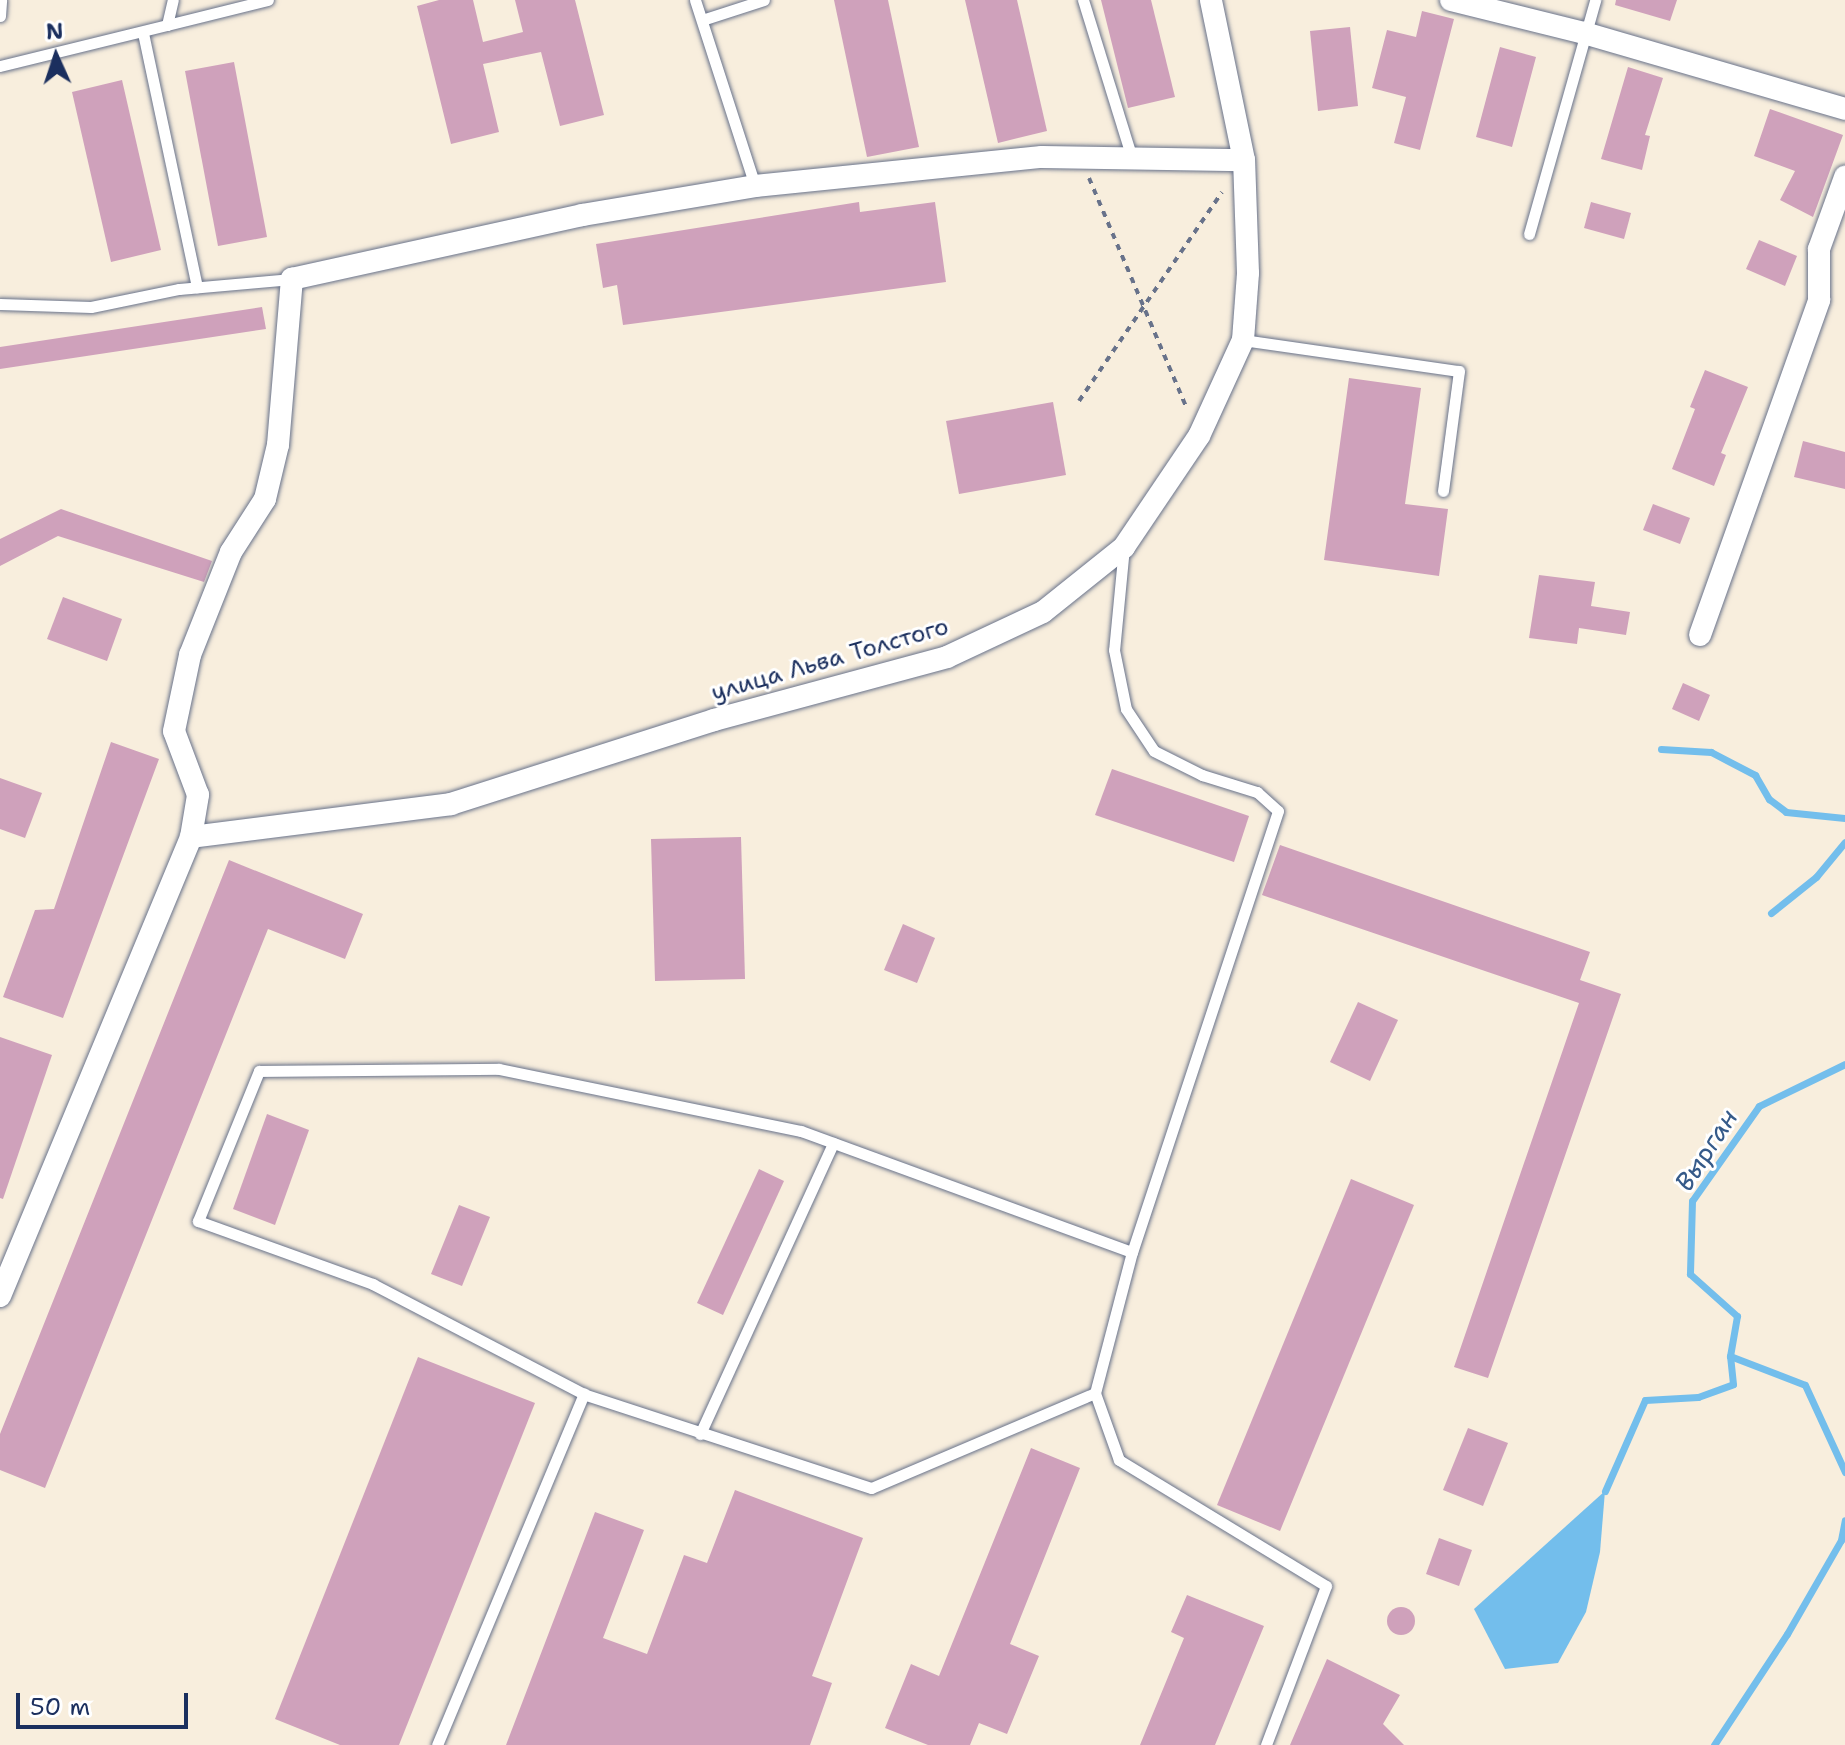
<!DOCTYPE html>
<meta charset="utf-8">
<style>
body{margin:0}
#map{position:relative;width:1845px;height:1745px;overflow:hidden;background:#f8eedd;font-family:"Shantell Sans",sans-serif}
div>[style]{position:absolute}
.water>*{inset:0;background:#73beec}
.stream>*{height:7px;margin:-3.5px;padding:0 3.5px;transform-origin:3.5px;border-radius:3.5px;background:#73beec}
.building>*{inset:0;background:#cfa1bb}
.round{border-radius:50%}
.path>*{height:4px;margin-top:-2px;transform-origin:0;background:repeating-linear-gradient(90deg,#68728a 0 6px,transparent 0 12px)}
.roads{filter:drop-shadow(0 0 2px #68728a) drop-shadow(0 0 2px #68728a)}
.lane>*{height:11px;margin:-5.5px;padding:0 5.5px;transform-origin:5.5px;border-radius:5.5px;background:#fff}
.street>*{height:22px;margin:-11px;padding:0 11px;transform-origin:11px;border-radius:11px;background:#fff}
span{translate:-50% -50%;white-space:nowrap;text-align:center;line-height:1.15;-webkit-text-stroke:6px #fff;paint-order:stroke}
.street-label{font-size:24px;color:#1b2f5e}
.water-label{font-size:26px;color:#355a89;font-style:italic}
.north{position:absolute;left:16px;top:16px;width:80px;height:80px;-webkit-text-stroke:6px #fff;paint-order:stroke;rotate:357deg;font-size:22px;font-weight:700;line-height:32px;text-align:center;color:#1b2f5e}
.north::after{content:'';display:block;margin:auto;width:28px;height:36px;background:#1b2f5e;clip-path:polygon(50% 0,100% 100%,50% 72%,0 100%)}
.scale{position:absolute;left:16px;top:1693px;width:172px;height:36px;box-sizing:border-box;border:4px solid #1b2f5e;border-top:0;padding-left:10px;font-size:24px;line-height:28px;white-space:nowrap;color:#1b2f5e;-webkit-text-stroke:6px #fff;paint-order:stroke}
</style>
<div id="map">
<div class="water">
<i style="clip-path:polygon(1605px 1491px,1600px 1552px,1586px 1612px,1558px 1663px,1505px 1669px,1474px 1609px)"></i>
</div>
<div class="stream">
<i style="left:1661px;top:749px;width:50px;rotate:3.4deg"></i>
<i style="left:1711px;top:752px;width:50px;rotate:27.6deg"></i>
<i style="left:1755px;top:775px;width:28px;rotate:60deg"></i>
<i style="left:1769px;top:799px;width:21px;rotate:37deg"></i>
<i style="left:1786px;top:812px;width:59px;rotate:5.8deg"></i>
<i style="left:1771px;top:913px;width:58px;rotate:-38.7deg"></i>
<i style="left:1816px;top:877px;width:45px;rotate:-50.4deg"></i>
<i style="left:1845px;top:1064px;width:96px;rotate:154deg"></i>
<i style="left:1759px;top:1106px;width:116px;rotate:125.2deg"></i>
<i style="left:1692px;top:1201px;width:73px;rotate:91.6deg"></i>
<i style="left:1690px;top:1274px;width:63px;rotate:41.8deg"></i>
<i style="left:1737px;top:1316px;width:41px;rotate:99.9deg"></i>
<i style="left:1730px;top:1356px;width:80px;rotate:21.1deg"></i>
<i style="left:1805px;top:1385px;width:96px;rotate:65.3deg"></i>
<i style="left:1605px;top:1491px;width:99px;rotate:-66.3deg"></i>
<i style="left:1645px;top:1400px;width:53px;rotate:-3.2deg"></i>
<i style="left:1698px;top:1397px;width:37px;rotate:-20deg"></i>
<i style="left:1733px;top:1384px;width:28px;rotate:-96deg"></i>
<i style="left:1714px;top:1745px;width:133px;rotate:-56.7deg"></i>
<i style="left:1787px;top:1634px;width:108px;rotate:-60.1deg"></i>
<i style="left:1841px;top:1540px;width:20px;rotate:-79deg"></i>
</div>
<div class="building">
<i style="clip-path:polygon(439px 0,473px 0,483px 42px,523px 32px,515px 0,575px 0,604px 115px,560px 126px,541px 52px,483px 64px,499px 132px,451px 144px,417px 6px)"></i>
<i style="clip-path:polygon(834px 0,888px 0,919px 147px,867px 157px)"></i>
<i style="clip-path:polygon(965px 0,1017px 0,1047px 131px,998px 143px)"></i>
<i style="clip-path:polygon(1101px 0,1151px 0,1175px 97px,1128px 108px)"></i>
<i style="clip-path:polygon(1616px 0,1677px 0,1670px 21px,1615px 5px)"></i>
<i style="clip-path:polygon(1422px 11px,1454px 19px,1420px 150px,1394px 143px,1406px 97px,1372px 88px,1387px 30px,1416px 37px)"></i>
<i style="clip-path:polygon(1350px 27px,1358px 106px,1318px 111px,1310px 31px)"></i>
<i style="clip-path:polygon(1500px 47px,1536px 57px,1512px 147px,1476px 137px)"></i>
<i style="clip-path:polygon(234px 62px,267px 237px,218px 246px,185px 71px)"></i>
<i style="clip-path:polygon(1628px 67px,1663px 78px,1645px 135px,1650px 136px,1642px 170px,1601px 159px)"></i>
<i style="clip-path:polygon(122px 80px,161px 250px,111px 262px,72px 92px)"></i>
<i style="clip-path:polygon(1770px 109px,1843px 135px,1813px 217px,1780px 200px,1795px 171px,1754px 156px)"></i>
<i style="clip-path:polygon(859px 202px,860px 212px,935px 202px,946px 282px,623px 325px,617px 285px,603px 288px,596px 244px)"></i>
<i style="clip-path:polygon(1591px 202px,1631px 213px,1624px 239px,1584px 228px)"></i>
<i style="clip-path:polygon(1759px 240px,1797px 256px,1785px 286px,1746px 269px)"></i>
<i style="clip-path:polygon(262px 307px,266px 329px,0 369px,0 347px)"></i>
<i style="clip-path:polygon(1705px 370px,1748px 387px,1721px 453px,1726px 455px,1714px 486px,1672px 469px,1695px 409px,1690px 407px)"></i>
<i style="clip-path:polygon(1349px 378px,1421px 388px,1405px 504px,1448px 509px,1439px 576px,1324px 560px)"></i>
<i style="clip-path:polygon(1053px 402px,1066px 475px,959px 494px,946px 421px)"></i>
<i style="clip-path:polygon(1803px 441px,1845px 452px,1845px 489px,1794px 477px)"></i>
<i style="clip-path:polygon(1653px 504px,1690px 518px,1680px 544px,1643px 530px)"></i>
<i style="clip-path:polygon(61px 509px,212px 561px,204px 582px,58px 536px,0 566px,0 539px)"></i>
<i style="clip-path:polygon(1539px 575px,1595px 582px,1591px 606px,1630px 612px,1626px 635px,1579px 628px,1577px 644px,1529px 638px)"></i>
<i style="clip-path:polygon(63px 597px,122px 619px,107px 661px,47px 639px)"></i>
<i style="clip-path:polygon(1683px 683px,1710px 695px,1699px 721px,1672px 709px)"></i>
<i style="clip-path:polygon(111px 742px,159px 759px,63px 1018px,3px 997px,35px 910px,54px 909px)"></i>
<i style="clip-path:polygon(1112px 769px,1249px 816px,1234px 862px,1095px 815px)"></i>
<i style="clip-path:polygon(0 778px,42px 793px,25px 838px,0 829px)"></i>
<i style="clip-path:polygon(741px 837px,745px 979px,655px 981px,651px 839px)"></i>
<i style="clip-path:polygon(1280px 845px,1590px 952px,1580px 980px,1621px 994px,1488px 1378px,1454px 1367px,1579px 1003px,1262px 895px)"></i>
<i style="clip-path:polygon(229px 860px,363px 914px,345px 959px,268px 929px,45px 1488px,0 1470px,0 1434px)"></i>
<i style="clip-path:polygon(903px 924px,935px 938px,917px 983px,884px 970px)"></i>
<i style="clip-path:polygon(1358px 1002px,1398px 1020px,1370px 1081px,1330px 1062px)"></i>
<i style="clip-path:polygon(0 1037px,52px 1055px,3px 1199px,0 1198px)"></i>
<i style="clip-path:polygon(267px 1114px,309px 1130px,275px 1225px,233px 1209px)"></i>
<i style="clip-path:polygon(759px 1169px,784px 1181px,723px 1315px,697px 1303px)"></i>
<i style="clip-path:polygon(1351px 1179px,1414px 1205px,1280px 1531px,1217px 1505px)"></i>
<i style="clip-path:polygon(459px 1205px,490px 1217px,462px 1286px,431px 1274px)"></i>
<i style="clip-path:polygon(418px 1357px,535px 1403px,399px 1745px,340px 1745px,275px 1719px)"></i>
<i style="clip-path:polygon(1468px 1428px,1508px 1443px,1483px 1506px,1443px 1490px)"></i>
<i style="clip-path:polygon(1031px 1448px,1080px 1468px,1010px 1644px,1039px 1656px,1007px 1734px,979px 1723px,970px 1745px,928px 1745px,885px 1728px,911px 1664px,939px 1676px)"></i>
<i style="clip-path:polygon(735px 1490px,863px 1538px,812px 1676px,832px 1683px,810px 1745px,506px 1745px,595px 1512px,644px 1530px,603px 1638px,647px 1654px,684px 1555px,707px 1563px)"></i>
<i style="clip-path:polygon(1439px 1538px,1472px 1550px,1459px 1586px,1426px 1574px)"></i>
<i style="clip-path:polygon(1187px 1595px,1264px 1626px,1215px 1745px,1140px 1745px,1184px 1638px,1171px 1632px)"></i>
<i class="round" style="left:1387px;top:1607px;width:28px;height:28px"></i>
<i style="clip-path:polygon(1327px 1659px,1400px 1695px,1383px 1724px,1404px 1745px,1290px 1745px)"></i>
</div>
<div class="path">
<i style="left:1089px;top:178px;width:251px;rotate:67deg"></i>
<i style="left:1079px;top:401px;width:253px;rotate:-55.6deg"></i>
</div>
<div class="roads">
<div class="lane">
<i style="left:695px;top:0;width:195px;rotate:72.1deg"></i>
<i style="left:1083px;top:0;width:165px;rotate:72.8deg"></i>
<i style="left:0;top:16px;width:16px;rotate:-86deg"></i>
<i style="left:702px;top:20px;width:65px;rotate:-17.9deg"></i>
<i style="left:167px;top:25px;width:104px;rotate:-13.9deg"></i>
<i style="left:143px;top:33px;width:260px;rotate:78deg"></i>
<i style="left:0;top:66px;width:172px;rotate:-13.8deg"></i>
<i style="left:167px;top:25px;width:26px;rotate:-77deg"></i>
<i style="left:1529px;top:234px;width:243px;rotate:-74.2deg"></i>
<i style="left:0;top:304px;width:91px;rotate:1.9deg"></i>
<i style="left:91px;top:307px;width:90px;rotate:-11.6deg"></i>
<i style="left:179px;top:289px;width:113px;rotate:-5.1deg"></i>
<i style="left:1243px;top:340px;width:218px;rotate:8.2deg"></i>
<i style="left:1459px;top:371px;width:121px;rotate:97.6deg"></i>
<i style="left:1124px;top:547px;width:103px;rotate:95.5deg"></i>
<i style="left:1114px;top:650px;width:60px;rotate:78.5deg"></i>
<i style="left:1126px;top:709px;width:50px;rotate:56.3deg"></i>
<i style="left:1154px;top:751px;width:54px;rotate:26.6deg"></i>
<i style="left:1202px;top:775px;width:58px;rotate:17.2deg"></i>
<i style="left:1257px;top:792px;width:28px;rotate:42deg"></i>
<i style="left:1278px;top:811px;width:465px;rotate:108.3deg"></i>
<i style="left:1132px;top:1252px;width:146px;rotate:104.7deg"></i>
<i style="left:1095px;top:1393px;width:243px;rotate:157deg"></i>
<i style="left:871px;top:1488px;width:302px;rotate:-161.9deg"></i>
<i style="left:584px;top:1394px;width:238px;rotate:-152.5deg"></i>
<i style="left:373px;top:1284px;width:186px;rotate:-160.2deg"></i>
<i style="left:198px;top:1221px;width:162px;rotate:-67.9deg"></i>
<i style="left:259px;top:1071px;width:240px;rotate:-0.5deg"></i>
<i style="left:499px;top:1069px;width:308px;rotate:11.6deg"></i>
<i style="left:801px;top:1131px;width:352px;rotate:20.1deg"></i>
<i style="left:1095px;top:1393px;width:71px;rotate:70.3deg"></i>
<i style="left:1119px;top:1460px;width:242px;rotate:31.3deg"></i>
<i style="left:1326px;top:1586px;width:170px;rotate:110.7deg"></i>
<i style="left:700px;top:1434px;width:320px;rotate:-65.4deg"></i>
<i style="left:437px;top:1745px;width:381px;rotate:-67.3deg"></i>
</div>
<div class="street">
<i style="left:1451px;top:0;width:137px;rotate:13.9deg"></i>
<i style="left:1584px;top:33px;width:272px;rotate:16.2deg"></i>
<i style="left:1700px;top:635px;width:356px;rotate:-70.4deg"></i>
<i style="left:1819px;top:300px;width:51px;rotate:-90deg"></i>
<i style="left:1819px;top:249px;width:77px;rotate:-70.1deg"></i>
<i style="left:191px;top:837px;width:262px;rotate:-7.2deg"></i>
<i style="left:451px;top:804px;width:276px;rotate:-17.7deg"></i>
<i style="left:714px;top:720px;width:241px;rotate:-15.1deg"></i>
<i style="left:947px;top:657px;width:106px;rotate:-25.1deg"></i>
<i style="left:1043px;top:612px;width:104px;rotate:-38.7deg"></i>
<i style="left:1124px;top:547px;width:134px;rotate:-56deg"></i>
<i style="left:1199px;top:436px;width:106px;rotate:-65.4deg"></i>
<i style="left:1243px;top:340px;width:67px;rotate:-85.7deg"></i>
<i style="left:1248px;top:273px;width:113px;rotate:-92deg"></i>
<i style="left:1244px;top:160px;width:163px;rotate:-101.7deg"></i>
<i style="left:0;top:1296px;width:497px;rotate:-67.4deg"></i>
<i style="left:191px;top:837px;width:43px;rotate:-80.5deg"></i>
<i style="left:198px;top:795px;width:68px;rotate:-110.6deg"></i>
<i style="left:174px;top:731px;width:78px;rotate:-78.1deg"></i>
<i style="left:190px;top:655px;width:111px;rotate:-68.3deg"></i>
<i style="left:231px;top:552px;width:63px;rotate:-57.3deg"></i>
<i style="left:265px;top:499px;width:56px;rotate:-76.5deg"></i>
<i style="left:278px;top:445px;width:167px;rotate:-85.2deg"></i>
<i style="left:292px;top:279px;width:297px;rotate:-12.4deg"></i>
<i style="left:582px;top:215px;width:175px;rotate:-9.5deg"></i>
<i style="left:755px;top:186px;width:288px;rotate:-5.8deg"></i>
<i style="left:1042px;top:157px;width:202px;rotate:0.9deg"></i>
</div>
</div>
<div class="street-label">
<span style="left:830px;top:660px;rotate:-16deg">улица Льва Толстого</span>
</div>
<div class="water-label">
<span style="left:1706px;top:1150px;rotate:-57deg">Вырган</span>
</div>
<div class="north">N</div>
<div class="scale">50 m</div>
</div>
